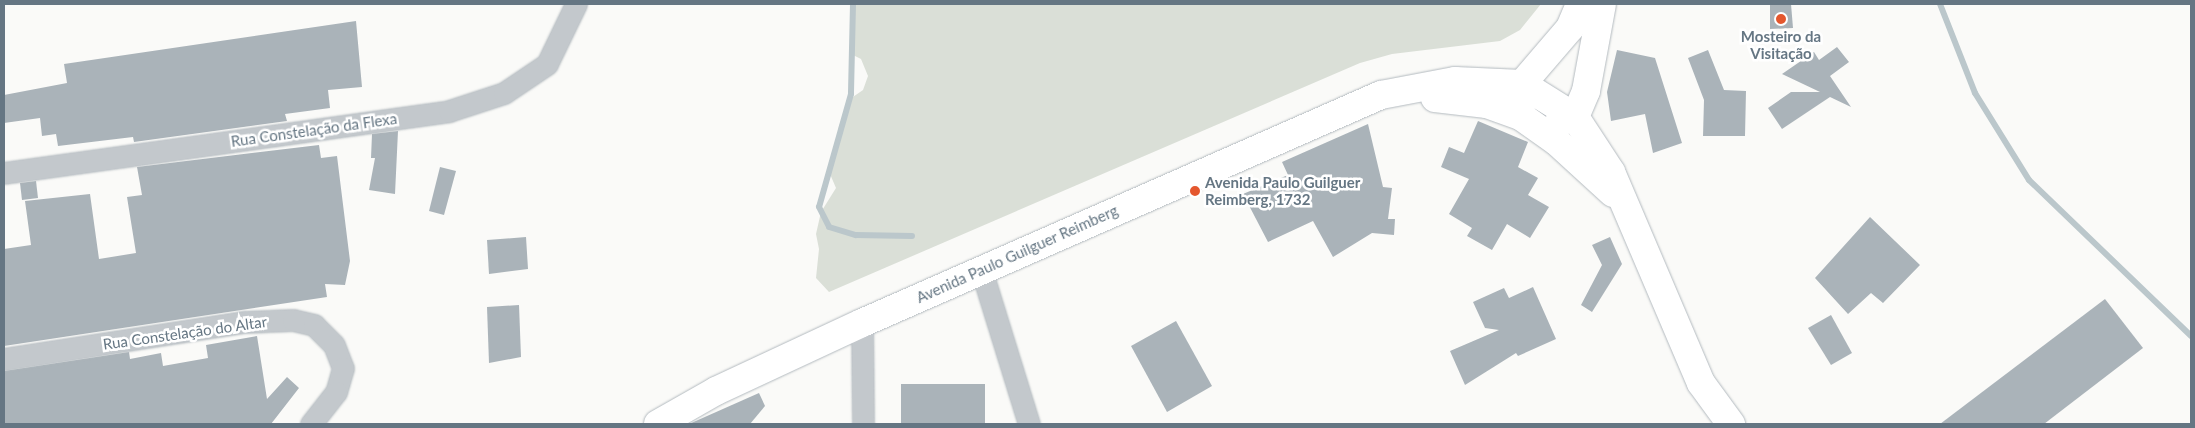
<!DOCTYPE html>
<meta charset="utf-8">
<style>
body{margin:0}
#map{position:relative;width:2195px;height:428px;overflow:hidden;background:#fafaf8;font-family:Lato,sans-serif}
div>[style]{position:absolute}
.green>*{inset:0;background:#dadfd7}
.stream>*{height:6px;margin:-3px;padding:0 3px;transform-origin:3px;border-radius:3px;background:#bbc7cb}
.building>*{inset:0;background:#aab3b9}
.roads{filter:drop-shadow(0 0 1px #b3babf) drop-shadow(0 0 1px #b3babf)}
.street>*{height:21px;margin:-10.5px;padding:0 10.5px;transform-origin:10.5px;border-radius:10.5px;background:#c3c8cc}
.secondary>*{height:28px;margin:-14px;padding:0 14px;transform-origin:14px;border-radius:14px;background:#fff}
.dots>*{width:14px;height:14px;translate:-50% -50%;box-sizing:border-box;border:2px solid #fff;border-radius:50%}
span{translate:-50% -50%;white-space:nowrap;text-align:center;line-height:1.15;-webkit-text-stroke:5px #fff;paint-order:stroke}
.poi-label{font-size:15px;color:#657683;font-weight:700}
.left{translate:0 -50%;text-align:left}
.street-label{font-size:15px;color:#657683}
.frame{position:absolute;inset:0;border:5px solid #657683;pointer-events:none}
</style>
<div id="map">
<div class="green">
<i style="clip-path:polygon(855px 4px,1541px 4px,1520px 30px,1500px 41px,1392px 54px,1360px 63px,829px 292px,816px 278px,819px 249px,816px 234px,821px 212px,836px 188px,830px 174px,839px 126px,850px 99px,863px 90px,868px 76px,861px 59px,853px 55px)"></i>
</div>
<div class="stream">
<i style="left:853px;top:4px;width:90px;rotate:91.3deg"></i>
<i style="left:851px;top:94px;width:117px;rotate:105.8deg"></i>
<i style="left:819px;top:207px;width:22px;rotate:63deg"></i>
<i style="left:829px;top:227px;width:28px;rotate:17deg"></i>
<i style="left:856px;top:235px;width:56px;rotate:1deg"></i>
<i style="left:1940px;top:4px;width:96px;rotate:68.5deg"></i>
<i style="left:1975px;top:93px;width:102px;rotate:58.2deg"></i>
<i style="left:2029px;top:180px;width:225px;rotate:43.9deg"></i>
</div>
<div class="building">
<i style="clip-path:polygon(1770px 4px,1791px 4px,1793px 28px,1770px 29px)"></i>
<i style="clip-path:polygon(356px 21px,362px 87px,328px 90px,330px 108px,285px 114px,287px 121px,134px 142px,133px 137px,58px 146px,56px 134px,42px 136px,40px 118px,4px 123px,4px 95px,67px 83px,64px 64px)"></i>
<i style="clip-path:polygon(1837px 47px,1849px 62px,1830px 76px,1851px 107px,1830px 97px,1782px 129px,1768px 108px,1791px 92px,1820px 92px,1782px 74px,1814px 52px,1819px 60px)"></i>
<i style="clip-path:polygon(1617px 50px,1655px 58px,1682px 143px,1653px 153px,1645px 114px,1611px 121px,1607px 92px)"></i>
<i style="clip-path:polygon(1708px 50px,1724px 90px,1746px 91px,1745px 136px,1703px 136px,1704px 100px,1688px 58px)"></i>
<i style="clip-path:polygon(1478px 121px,1528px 142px,1518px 167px,1538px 178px,1528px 195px,1549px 207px,1530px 238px,1507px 224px,1492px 250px,1467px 236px,1472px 228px,1449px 214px,1469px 179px,1441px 167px,1449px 147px,1464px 153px)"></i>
<i style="clip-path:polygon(1368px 124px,1383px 187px,1392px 188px,1388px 219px,1395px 219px,1394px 235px,1372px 233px,1333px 257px,1313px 221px,1268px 242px,1243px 194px,1288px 175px,1282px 162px)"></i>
<i style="clip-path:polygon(398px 131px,395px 194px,369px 190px,375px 158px,371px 158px,372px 134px)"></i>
<i style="clip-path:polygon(319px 145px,321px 158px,337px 156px,350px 261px,345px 285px,325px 284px,327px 297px,4px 346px,4px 249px,31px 245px,25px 201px,90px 194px,99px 259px,136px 253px,127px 197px,142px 195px,137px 167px)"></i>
<i style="clip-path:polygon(440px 167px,456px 171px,444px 215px,429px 211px)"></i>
<i style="clip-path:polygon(36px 181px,38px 198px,22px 200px,20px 183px)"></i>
<i style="clip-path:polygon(1870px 217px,1920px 265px,1883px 303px,1871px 293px,1848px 314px,1815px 278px)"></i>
<i style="clip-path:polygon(526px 237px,528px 269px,489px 274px,487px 240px)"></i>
<i style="clip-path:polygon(1610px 237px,1622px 264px,1592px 312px,1581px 305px,1602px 265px,1592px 245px)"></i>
<i style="clip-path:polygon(1533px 287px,1556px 339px,1518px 356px,1516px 353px,1465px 385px,1450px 351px,1499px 330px,1485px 328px,1473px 302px,1504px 288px,1509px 298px)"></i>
<i style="clip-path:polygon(2105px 299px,2143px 348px,2044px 424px,1940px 424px)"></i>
<i style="clip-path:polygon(519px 305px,521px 357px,489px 363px,487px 307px)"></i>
<i style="clip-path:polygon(1831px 315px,1852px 353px,1831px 365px,1808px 328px)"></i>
<i style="clip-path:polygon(1176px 321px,1212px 386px,1167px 412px,1131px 346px)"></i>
<i style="clip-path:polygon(257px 336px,267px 399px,287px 377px,299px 388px,271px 424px,4px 424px,4px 371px,129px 352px,130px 359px,161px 353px,163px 366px,208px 358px,206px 345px)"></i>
<i style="clip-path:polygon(901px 384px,985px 384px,985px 423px,901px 424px)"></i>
<i style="clip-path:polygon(759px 393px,765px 406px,750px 424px,689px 424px)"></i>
</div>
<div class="roads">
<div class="street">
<i style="left:4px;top:173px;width:449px;rotate:-7.9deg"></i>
<i style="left:449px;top:111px;width:58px;rotate:-18.1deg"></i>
<i style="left:504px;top:93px;width:52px;rotate:-34deg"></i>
<i style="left:547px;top:64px;width:67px;rotate:-64.2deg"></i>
<i style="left:981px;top:269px;width:162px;rotate:72.8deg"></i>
<i style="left:862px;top:323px;width:101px;rotate:89.4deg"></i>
<i style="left:4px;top:359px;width:243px;rotate:-8.8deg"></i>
<i style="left:244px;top:322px;width:49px;rotate:-2.3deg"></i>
<i style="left:293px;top:320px;width:22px;rotate:13deg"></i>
<i style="left:314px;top:325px;width:28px;rotate:45deg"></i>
<i style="left:334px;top:345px;width:25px;rotate:69deg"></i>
<i style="left:343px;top:368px;width:25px;rotate:106deg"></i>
<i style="left:336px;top:392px;width:41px;rotate:128deg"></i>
</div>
<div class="secondary">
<i style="left:1435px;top:98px;width:52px;rotate:6.6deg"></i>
<i style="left:1487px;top:104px;width:37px;rotate:20deg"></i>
<i style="left:1522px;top:117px;width:42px;rotate:35.2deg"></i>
<i style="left:1556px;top:141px;width:77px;rotate:42.4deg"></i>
<i style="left:1522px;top:103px;width:19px;rotate:-90deg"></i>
<i style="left:1522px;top:84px;width:74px;rotate:-49.4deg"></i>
<i style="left:1570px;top:28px;width:26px;rotate:-67deg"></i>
<i style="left:1559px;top:122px;width:17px;rotate:-17deg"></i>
<i style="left:1575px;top:117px;width:28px;rotate:-67deg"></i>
<i style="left:1586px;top:91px;width:88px;rotate:-79.6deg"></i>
<i style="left:658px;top:424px;width:67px;rotate:-29.6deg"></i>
<i style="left:716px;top:391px;width:161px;rotate:-25deg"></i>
<i style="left:862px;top:323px;width:567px;rotate:-23.72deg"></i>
<i style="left:1381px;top:95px;width:75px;rotate:-10.7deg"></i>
<i style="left:1455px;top:81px;width:67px;rotate:2.6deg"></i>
<i style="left:1522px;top:84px;width:62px;rotate:31.9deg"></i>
<i style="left:1575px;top:117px;width:66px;rotate:56.8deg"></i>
<i style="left:1611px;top:172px;width:229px;rotate:66.9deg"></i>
<i style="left:1701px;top:383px;width:51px;rotate:53.8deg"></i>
</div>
</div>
<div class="dots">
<i style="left:1781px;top:19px;background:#e4572e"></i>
<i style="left:1195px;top:191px;background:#e4572e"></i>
</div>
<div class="poi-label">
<span style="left:1781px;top:45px">Mosteiro da<br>Visitação</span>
<span class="left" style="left:1205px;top:191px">Avenida Paulo Guilguer<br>Reimberg, 1732</span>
</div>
<div class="street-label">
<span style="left:314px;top:130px;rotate:-8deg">Rua Constelação da Flexa</span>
<span style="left:1017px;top:254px;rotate:-24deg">Avenida Paulo Guilguer Reimberg</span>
<span style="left:185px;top:333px;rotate:-8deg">Rua Constelação do Altar</span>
</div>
<div class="frame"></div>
</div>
